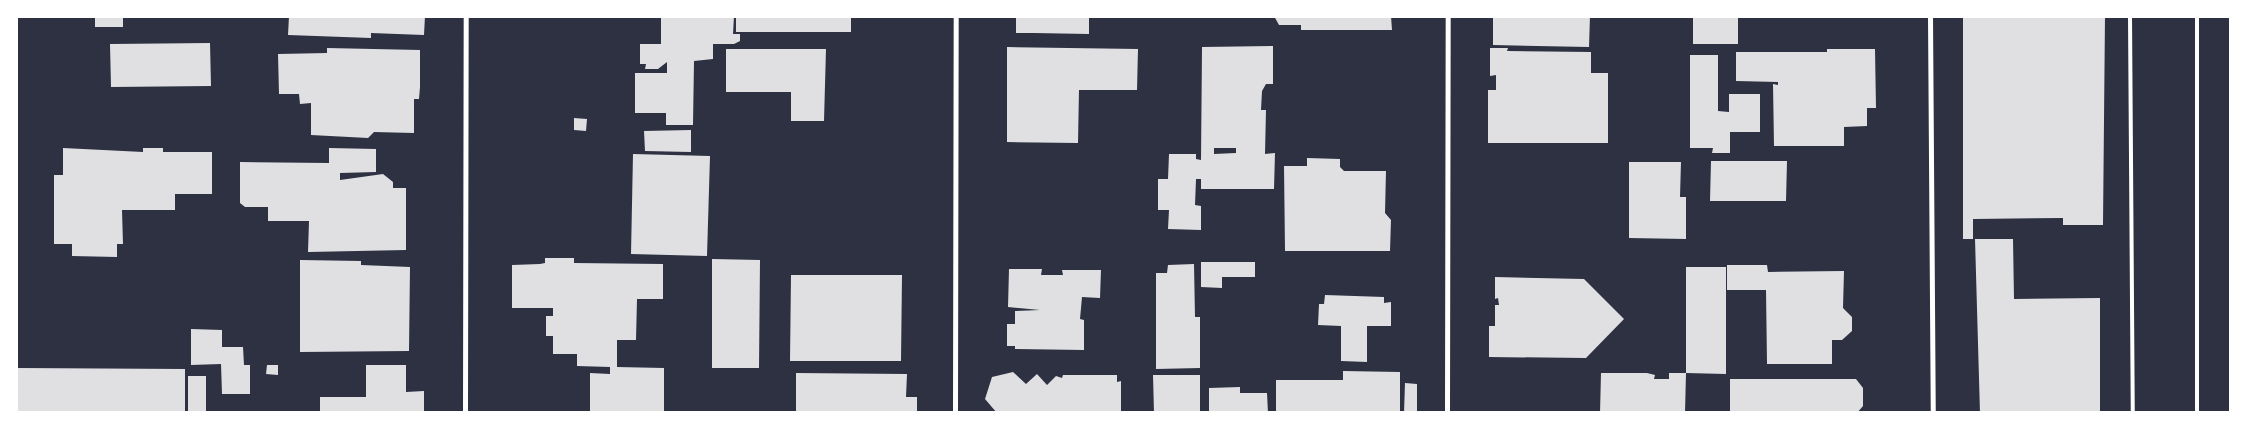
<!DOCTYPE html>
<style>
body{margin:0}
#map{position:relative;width:2247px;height:429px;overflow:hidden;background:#2d3142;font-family:"DejaVu Sans",sans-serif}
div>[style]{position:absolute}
.building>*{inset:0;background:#e0e0e3}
.service>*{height:4px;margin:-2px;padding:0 2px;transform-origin:2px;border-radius:2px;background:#fff}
.minor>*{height:5px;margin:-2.5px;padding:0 2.5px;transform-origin:2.5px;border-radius:2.5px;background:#fff}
span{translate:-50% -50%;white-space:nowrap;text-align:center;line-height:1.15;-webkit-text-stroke:4px #fff;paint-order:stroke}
.frame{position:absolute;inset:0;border:18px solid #fff;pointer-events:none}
</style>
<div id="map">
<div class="building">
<i style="clip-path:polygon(95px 16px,123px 16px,123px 27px,95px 27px)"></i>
<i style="clip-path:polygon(289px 16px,425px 16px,424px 35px,371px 33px,371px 38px,288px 35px)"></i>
<i style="clip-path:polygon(661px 16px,734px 16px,733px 34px,740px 34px,740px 41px,734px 44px,713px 44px,713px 59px,694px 61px,693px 125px,666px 125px,666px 113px,635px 113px,635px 73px,667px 73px,667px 62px,658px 69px,645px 69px,646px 64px,640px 64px,640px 44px,661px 44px)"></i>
<i style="clip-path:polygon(736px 16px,851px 16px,851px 32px,736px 32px)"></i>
<i style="clip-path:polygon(1016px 16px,1096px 16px,1096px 18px,1089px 18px,1089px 34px,1034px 33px,1016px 33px)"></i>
<i style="clip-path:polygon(1274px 16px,1391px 16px,1392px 30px,1301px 30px,1301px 25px,1279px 25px)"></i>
<i style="clip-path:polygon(1493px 16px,1590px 16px,1589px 47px,1493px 45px)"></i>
<i style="clip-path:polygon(1693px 16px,1738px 16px,1738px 44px,1693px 44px)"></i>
<i style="clip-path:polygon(1963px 16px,2105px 16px,2103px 225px,2063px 225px,2063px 218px,1973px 219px,1973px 239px,1963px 239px)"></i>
<i style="clip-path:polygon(210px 43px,211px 86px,111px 87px,110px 44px)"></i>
<i style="clip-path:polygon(evenodd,1273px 46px,1273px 84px,1266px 84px,1262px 91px,1261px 110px,1266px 110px,1265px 154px,1275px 153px,1274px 189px,1201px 189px,1201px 179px,1196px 179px,1195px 205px,1201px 206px,1201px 230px,1168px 229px,1169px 210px,1158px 210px,1158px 179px,1168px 179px,1169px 154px,1196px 154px,1196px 159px,1201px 160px,1202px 47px,1273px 46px,1214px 148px,1236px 148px,1236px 153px,1214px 154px,1214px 148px)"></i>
<i style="clip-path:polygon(1007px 47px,1138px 49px,1137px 90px,1079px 90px,1078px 143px,1007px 142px)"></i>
<i style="clip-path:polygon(327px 48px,420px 50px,420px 87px,419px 99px,414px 99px,414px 133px,374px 132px,368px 138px,311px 135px,311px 103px,300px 104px,299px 94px,279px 94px,278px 54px,327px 53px)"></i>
<i style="clip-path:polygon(1490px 48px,1508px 48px,1507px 51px,1591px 52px,1591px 73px,1608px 73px,1608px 143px,1488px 143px,1488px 90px,1496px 90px,1496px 75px,1490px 76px)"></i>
<i style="clip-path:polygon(726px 49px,826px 49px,824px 121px,791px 121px,791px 92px,726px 92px)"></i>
<i style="clip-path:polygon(1827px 49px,1875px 49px,1876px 108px,1867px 108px,1867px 126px,1844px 127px,1844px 146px,1774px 146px,1773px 84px,1778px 85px,1778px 82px,1736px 81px,1736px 52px,1827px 52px)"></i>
<i style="clip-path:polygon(1690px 55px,1718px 55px,1718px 111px,1729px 112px,1729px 94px,1760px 94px,1760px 132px,1730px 132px,1730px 153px,1712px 153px,1713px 148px,1690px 148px)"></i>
<i style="clip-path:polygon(574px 118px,587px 119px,586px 131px,574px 130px)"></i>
<i style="clip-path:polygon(691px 130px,691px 152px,645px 151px,644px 131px)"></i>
<i style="clip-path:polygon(63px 148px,143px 152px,143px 148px,163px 148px,163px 152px,212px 152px,212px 194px,175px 194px,175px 210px,122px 210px,123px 244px,117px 244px,117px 257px,72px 256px,72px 244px,54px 244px,54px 175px,63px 175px)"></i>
<i style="clip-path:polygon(329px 148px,376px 149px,376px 172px,340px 173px,340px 180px,383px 174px,393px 182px,393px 188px,406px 188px,406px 250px,308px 252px,309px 221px,268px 221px,268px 207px,245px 207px,240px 203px,240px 162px,329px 163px)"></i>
<i style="clip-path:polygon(633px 154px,710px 156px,707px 256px,631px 254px)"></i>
<i style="clip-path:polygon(1307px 158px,1340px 159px,1340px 167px,1344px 171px,1386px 171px,1385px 213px,1391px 220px,1390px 251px,1285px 251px,1284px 166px,1307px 166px)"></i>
<i style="clip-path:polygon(1711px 161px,1787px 161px,1786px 201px,1710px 201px)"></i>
<i style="clip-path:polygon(1629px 162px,1681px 162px,1680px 197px,1686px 197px,1686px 239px,1629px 238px)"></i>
<i style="clip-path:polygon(1975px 239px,2013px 239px,2014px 299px,2100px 298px,2100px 413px,1980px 413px)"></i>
<i style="clip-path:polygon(545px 258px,574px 258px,574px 263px,663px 264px,663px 299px,637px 299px,636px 340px,617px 340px,617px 367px,664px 368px,664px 413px,590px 413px,590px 373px,610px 374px,610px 367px,577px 366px,577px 354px,553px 354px,553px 336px,546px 336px,546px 316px,553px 316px,553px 308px,512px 308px,512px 265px,540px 264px,545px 263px)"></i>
<i style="clip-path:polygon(712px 259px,760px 260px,759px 368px,712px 368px)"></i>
<i style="clip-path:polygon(300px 260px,361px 261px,361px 265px,410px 267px,409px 351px,300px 352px)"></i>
<i style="clip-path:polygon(1201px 262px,1255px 262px,1255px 277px,1222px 277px,1222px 288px,1201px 287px)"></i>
<i style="clip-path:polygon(1194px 264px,1195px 317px,1200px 317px,1200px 368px,1156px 369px,1156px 273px,1167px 273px,1168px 265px)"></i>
<i style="clip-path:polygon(1727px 265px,1767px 265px,1768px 272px,1844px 271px,1843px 308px,1852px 317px,1852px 331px,1842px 340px,1832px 340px,1832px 364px,1767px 364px,1766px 290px,1727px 290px)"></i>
<i style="clip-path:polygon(1686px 267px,1726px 267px,1726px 374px,1686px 373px)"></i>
<i style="clip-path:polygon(1009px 269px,1042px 269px,1041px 275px,1063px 275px,1062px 270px,1101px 270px,1100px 298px,1082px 297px,1080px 319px,1084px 320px,1084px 350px,1015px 349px,1015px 346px,1007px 346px,1007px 324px,1015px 324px,1015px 311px,1040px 310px,1008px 307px)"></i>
<i style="clip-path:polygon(791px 275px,902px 275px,901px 361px,790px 361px)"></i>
<i style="clip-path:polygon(1495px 277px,1584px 279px,1624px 319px,1586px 358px,1489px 357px,1489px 326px,1495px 326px,1495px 305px,1499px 305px,1498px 298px,1495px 299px)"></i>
<i style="clip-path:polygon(1325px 295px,1384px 297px,1384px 303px,1391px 302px,1391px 326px,1367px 326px,1367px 362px,1341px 361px,1341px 326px,1318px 325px,1319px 304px,1324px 304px)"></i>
<i style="clip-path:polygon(191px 329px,222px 330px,222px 347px,243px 347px,244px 365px,250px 365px,250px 394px,222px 394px,221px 364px,191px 365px)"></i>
<i style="clip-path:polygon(267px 365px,278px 365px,278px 375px,266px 374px)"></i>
<i style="clip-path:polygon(366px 365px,406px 365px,406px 392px,424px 391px,424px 413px,320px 413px,320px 397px,366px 397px)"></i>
<i style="clip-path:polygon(18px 368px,185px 369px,185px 413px,18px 413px)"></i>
<i style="clip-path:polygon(1343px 371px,1400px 372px,1400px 413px,1276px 413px,1276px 380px,1343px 380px)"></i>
<i style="clip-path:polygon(1013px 372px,1026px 384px,1037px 374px,1047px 385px,1056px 376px,1062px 378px,1063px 375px,1117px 375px,1117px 382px,1121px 381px,1121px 413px,997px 413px,985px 399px,992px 377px)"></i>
<i style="clip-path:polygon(796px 373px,907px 374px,906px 397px,917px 397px,917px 413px,796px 413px)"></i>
<i style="clip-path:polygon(1601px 373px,1647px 373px,1655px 375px,1654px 379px,1669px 379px,1669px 373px,1686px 373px,1685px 413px,1600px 413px)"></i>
<i style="clip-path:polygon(1153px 375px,1200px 375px,1200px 413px,1154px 413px)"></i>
<i style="clip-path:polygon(188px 376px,206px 376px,206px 413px,188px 413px)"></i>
<i style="clip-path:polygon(1730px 379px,1856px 379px,1863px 388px,1863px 406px,1857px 413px,1730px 413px)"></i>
<i style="clip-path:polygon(1405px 383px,1417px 384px,1417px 413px,1404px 413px)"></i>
<i style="clip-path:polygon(1240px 387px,1240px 393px,1267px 393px,1268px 413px,1209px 413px,1209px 388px)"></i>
</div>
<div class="service">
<i style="left:2130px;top:16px;width:397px;rotate:89.6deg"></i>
<i style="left:2197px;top:413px;width:397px;rotate:-90deg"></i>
</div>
<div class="minor">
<i style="left:1930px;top:16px;width:397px;rotate:89.6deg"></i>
<i style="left:465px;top:413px;width:397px;rotate:-89.9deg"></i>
<i style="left:955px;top:413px;width:397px;rotate:-89.9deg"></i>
<i style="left:1447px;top:413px;width:397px;rotate:-89.9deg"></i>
</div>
<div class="frame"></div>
</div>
